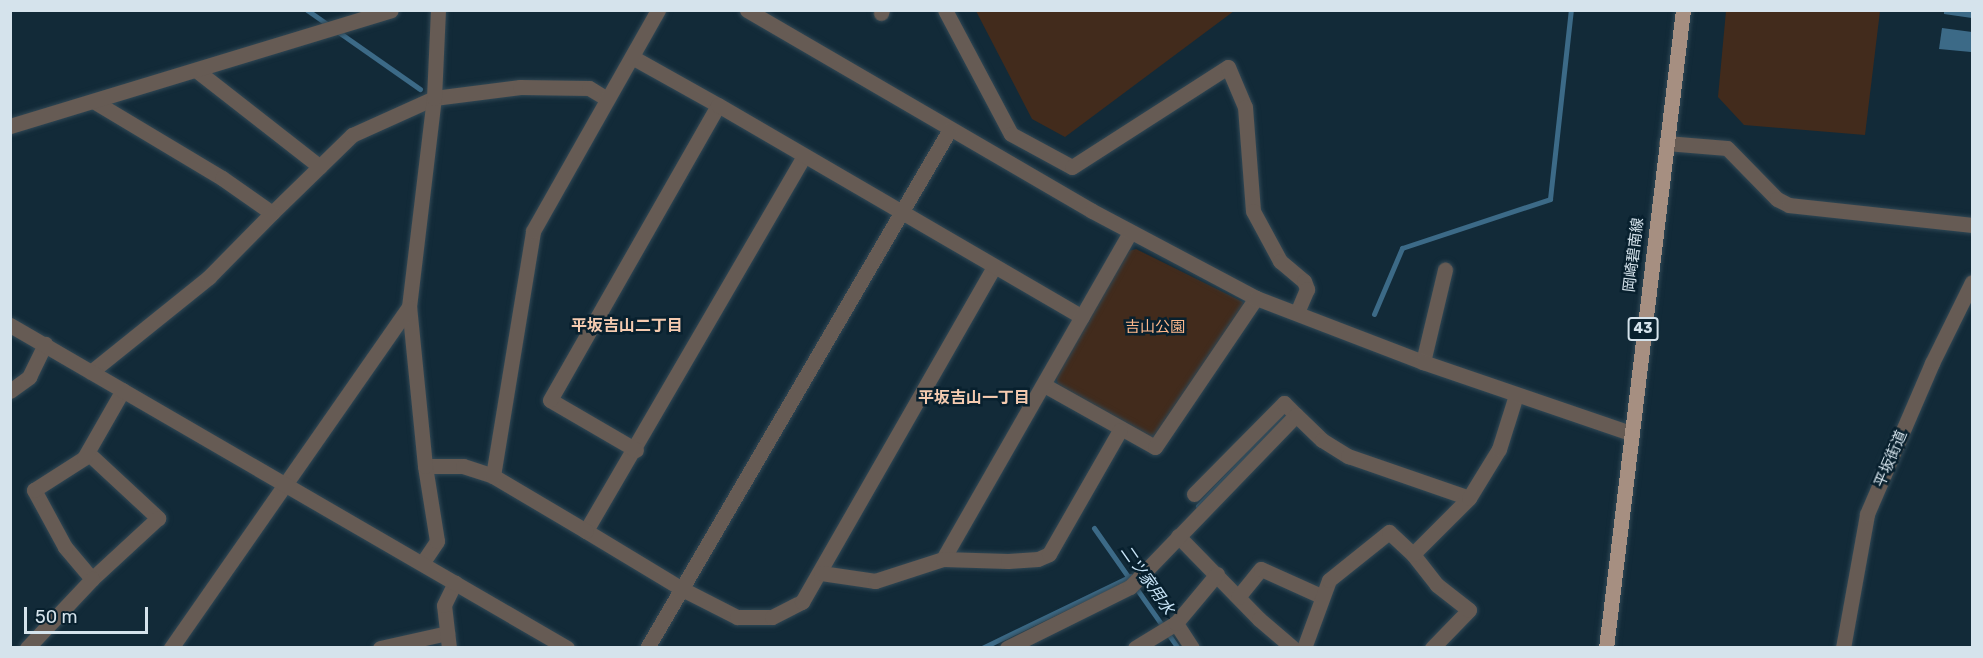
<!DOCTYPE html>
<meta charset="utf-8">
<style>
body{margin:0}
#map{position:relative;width:1983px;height:658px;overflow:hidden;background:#122a38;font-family:Rubik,"Noto Sans JP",sans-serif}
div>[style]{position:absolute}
.green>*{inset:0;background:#422b1c}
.water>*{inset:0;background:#3c6a87}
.stream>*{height:5px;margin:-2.5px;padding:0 2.5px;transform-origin:2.5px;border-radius:2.5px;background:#3c6a87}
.roads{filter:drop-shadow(0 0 2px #314855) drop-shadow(0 0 2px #314855)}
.minor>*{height:15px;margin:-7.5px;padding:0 7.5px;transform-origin:7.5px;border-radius:7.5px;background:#665b54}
.tertiary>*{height:15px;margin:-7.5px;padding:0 7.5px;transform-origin:7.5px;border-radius:7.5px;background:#665b54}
.primary>*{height:15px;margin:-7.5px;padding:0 7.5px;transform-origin:7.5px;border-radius:7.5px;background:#a68f81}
span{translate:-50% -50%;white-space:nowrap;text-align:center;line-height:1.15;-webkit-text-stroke:5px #08202e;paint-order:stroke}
.shield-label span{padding:2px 4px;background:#08202e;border:2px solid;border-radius:4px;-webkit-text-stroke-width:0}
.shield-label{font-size:14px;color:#d5e3ec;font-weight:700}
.street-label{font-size:15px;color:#d5e3ec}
.park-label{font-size:15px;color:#fdb88b}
.neighbourhood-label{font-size:16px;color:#f5cbb0;font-weight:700}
.water-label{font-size:16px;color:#c9e5f8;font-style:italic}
.frame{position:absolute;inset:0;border:12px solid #d5e3ec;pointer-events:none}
.scale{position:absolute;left:24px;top:607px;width:124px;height:27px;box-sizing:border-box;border:3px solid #d5e3ec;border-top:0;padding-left:8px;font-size:18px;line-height:21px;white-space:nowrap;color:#d5e3ec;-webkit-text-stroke:4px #08202e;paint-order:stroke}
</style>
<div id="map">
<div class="green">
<i style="clip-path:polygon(976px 11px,1234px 11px,1065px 137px,1032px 119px)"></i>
<i style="clip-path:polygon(1726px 11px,1880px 11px,1865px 135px,1744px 125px,1718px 97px)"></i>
<i style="clip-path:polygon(1136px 249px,1243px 302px,1243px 308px,1156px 436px,1150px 438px,1058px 385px,1056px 376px,1129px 251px)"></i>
</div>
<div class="water">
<i style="clip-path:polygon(1944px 11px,1972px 11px,1972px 18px,1944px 14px)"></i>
<i style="clip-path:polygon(1942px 28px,1972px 32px,1971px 52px,1939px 49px)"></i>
</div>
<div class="stream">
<i style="left:307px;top:10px;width:138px;rotate:35deg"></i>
<i style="left:1374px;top:314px;width:72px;rotate:-67deg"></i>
<i style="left:1402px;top:248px;width:156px;rotate:-18.3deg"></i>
<i style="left:1550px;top:199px;width:190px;rotate:-83.7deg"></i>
<i style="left:1198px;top:506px;width:129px;rotate:-46.3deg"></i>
<i style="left:1094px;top:528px;width:146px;rotate:55deg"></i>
<i style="left:982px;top:648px;width:165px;rotate:-25.8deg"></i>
</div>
<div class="roads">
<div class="minor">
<i style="left:945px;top:10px;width:140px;rotate:62deg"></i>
<i style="left:1011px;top:134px;width:69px;rotate:28.4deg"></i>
<i style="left:1072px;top:167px;width:185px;rotate:-32.7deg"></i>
<i style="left:1228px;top:67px;width:43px;rotate:67deg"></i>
<i style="left:1245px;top:107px;width:104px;rotate:85.6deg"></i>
<i style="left:1253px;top:211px;width:57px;rotate:61.6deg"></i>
<i style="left:1280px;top:261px;width:31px;rotate:40deg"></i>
<i style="left:1304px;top:281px;width:9px;rotate:69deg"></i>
<i style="left:1307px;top:289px;width:26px;rotate:113deg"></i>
<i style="left:881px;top:13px;width:3px;rotate:-72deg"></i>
<i style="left:632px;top:57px;width:98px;rotate:29.2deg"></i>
<i style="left:196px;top:70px;width:157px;rotate:38deg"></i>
<i style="left:95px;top:102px;width:148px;rotate:30.9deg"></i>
<i style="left:222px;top:178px;width:61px;rotate:35deg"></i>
<i style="left:272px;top:213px;width:112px;rotate:-44.3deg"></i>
<i style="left:352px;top:135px;width:90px;rotate:-24.3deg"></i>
<i style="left:434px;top:98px;width:87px;rotate:-7.3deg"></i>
<i style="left:520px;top:87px;width:69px;rotate:0.8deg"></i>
<i style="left:589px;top:88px;width:21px;rotate:31deg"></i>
<i style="left:10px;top:126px;width:398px;rotate:-16.9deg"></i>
<i style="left:1666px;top:143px;width:61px;rotate:4.7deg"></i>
<i style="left:1727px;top:148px;width:71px;rotate:45.6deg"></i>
<i style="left:1777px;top:199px;width:13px;rotate:27deg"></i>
<i style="left:1789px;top:205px;width:184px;rotate:6.2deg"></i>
<i style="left:804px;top:156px;width:434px;rotate:120.2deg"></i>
<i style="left:586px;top:531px;width:112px;rotate:31.1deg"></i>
<i style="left:682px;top:589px;width:62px;rotate:27deg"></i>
<i style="left:737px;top:617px;width:35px"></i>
<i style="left:772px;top:617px;width:34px;rotate:-27deg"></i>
<i style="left:802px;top:602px;width:385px;rotate:-60.2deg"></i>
<i style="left:1423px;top:362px;width:95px;rotate:-76.6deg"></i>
<i style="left:91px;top:372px;width:151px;rotate:-38.8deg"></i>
<i style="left:209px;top:277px;width:90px;rotate:-45.5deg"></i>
<i style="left:1044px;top:385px;width:127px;rotate:29.2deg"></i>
<i style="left:1155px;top:447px;width:180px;rotate:-55.9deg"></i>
<i style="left:10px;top:391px;width:24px;rotate:-36deg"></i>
<i style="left:29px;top:377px;width:37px;rotate:-64deg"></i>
<i style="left:636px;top:450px;width:99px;rotate:-149.8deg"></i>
<i style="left:550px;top:400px;width:339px;rotate:-60.3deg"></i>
<i style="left:718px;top:105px;width:421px;rotate:30.2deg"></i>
<i style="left:88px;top:453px;width:96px;rotate:42.9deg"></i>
<i style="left:158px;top:518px;width:90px;rotate:137.3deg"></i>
<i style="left:92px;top:579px;width:42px;rotate:-130.2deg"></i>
<i style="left:65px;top:547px;width:65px;rotate:-118.5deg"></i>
<i style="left:34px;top:490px;width:59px;rotate:-32.6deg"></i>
<i style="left:84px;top:458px;width:78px;rotate:-60.2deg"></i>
<i style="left:425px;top:466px;width:38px"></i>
<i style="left:463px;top:466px;width:32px;rotate:18deg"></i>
<i style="left:1194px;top:494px;width:128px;rotate:-45.3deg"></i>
<i style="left:1284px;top:403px;width:17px;rotate:45deg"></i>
<i style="left:586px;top:531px;width:108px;rotate:-149.4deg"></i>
<i style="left:493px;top:476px;width:248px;rotate:-80.7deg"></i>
<i style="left:533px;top:231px;width:254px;rotate:-60.5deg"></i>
<i style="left:1178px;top:536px;width:116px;rotate:45.7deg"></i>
<i style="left:1259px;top:619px;width:45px;rotate:40.5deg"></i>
<i style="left:943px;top:559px;width:377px;rotate:-60.2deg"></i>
<i style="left:423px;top:562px;width:25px;rotate:-56deg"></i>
<i style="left:437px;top:541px;width:76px;rotate:-99.1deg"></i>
<i style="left:425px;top:466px;width:160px;rotate:-95.7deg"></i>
<i style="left:409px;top:307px;width:210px;rotate:-83.2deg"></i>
<i style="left:434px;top:98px;width:88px;rotate:-87.4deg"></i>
<i style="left:821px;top:573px;width:55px;rotate:8.4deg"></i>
<i style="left:875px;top:581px;width:71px;rotate:-17.9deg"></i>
<i style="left:943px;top:559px;width:65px;rotate:1.8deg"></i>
<i style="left:1008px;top:561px;width:30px;rotate:-4deg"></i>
<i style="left:1038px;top:559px;width:12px;rotate:-24deg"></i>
<i style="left:1049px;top:554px;width:143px;rotate:-60.2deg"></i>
<i style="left:1238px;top:597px;width:36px;rotate:-51deg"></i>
<i style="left:1261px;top:569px;width:66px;rotate:24.2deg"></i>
<i style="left:27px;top:648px;width:95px;rotate:-46.7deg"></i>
<i style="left:171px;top:648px;width:416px;rotate:-55.1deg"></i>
<i style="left:380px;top:648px;width:69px;rotate:-12.6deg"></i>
<i style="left:449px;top:648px;width:43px;rotate:-96.6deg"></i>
<i style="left:444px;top:605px;width:25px;rotate:-64deg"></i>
<i style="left:1007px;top:648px;width:137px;rotate:-26.4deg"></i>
<i style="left:1130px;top:587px;width:239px;rotate:-46deg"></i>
<i style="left:1296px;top:415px;width:36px;rotate:44deg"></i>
<i style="left:1322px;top:440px;width:31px;rotate:32deg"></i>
<i style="left:1348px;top:456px;width:128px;rotate:19.1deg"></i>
<i style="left:1135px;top:648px;width:48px;rotate:-31.4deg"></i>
<i style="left:1192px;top:648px;width:30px;rotate:-123deg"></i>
<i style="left:1176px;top:623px;width:64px;rotate:-50.1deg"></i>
<i style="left:1304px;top:648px;width:72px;rotate:-69.8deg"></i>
<i style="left:1329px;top:580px;width:77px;rotate:-38.7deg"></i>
<i style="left:1389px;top:532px;width:33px;rotate:43deg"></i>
<i style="left:1432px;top:648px;width:53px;rotate:-45.8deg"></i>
<i style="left:1469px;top:610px;width:41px;rotate:-142deg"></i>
<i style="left:1437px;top:585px;width:39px;rotate:-128deg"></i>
<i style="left:1413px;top:554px;width:79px;rotate:-45deg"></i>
<i style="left:1469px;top:498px;width:57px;rotate:-58.5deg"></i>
<i style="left:1499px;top:449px;width:57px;rotate:-72.5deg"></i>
</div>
<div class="tertiary">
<i style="left:747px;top:10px;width:399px;rotate:30.2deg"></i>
<i style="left:1092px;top:211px;width:186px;rotate:27.9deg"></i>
<i style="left:1256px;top:298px;width:179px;rotate:21deg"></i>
<i style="left:1423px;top:362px;width:219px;rotate:18.9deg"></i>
<i style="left:10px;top:325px;width:644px;rotate:30.11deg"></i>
<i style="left:647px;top:648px;width:601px;rotate:-59.72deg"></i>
<i style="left:1843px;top:648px;width:136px;rotate:-79.8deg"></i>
<i style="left:1867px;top:514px;width:164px;rotate:-66.7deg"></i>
<i style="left:1932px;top:363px;width:90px;rotate:-63.7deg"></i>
</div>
<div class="primary">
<i style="left:1606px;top:648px;width:643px;rotate:-83.12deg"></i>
</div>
</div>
<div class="shield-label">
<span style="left:1643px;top:329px">43</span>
</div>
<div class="street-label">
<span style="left:1634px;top:255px;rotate:-83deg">岡崎碧南線</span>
<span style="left:1891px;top:459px;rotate:-67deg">平坂街道</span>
</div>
<div class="park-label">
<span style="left:1155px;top:328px">吉山公園</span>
</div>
<div class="neighbourhood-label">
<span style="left:627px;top:326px">平坂吉山二丁目</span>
<span style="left:974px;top:398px">平坂吉山一丁目</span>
</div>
<div class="water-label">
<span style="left:1147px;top:580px;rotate:55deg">二ツ家用水</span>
</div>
<div class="frame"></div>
<div class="scale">50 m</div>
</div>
